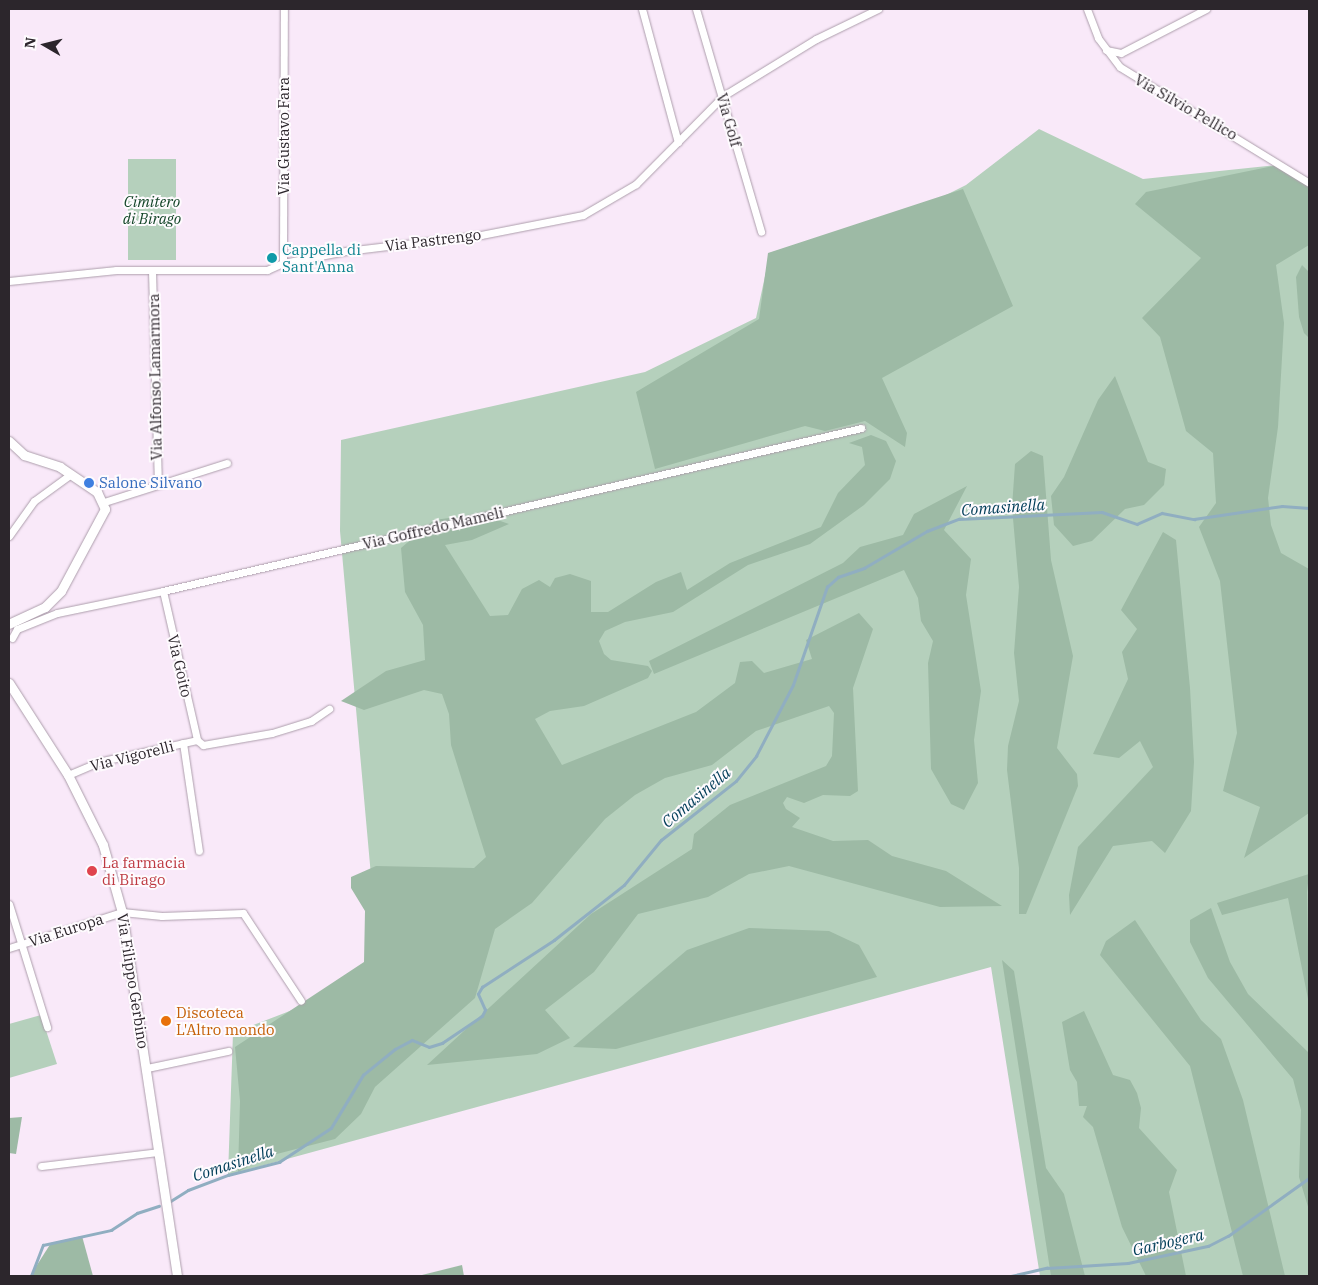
<!DOCTYPE html>
<style>
body{margin:0}
#map{position:relative;width:1318px;height:1285px;overflow:hidden;background:#f9e9f9;font-family:"IBM Plex Serif",serif}
div>[style]{position:absolute}
.green>*{inset:0;background:#b5d0bc}
.forest>*{inset:0;background:#9dbaa5}
.stream>*{height:2.5px;margin:-1.25px;padding:0 1.25px;transform-origin:1.25px;border-radius:1.25px;background:#90aec1}
.roads{filter:drop-shadow(0 0 1px #ad9eac) drop-shadow(0 0 1px #ad9eac)}
.minor>*{height:7px;margin:-3.5px;padding:0 3.5px;transform-origin:3.5px;border-radius:3.5px;background:#fff}
.tertiary>*{height:9px;margin:-4.5px;padding:0 4.5px;transform-origin:4.5px;border-radius:4.5px;background:#fff}
.dots>*{width:14px;height:14px;translate:-50% -50%;box-sizing:border-box;border:2px solid #fefbfe;border-radius:50%}
span{translate:-50% -50%;white-space:nowrap;text-align:center;line-height:1.15;-webkit-text-stroke:4px #fefbfe;paint-order:stroke}
.street-label{font-size:15px;color:#2c262c}
.park-label{font-size:15px;color:#124427;font-style:italic}
.culture-label{font-size:15px;color:#0d838f}
.left{translate:0 -50%;text-align:left}
.shop-label{font-size:15px;color:#366cbe}
.health-label{font-size:15px;color:#be3a42}
.food-label{font-size:15px;color:#c56008}
.water-label{font-size:16px;color:#003d58;font-style:italic}
.frame{position:absolute;inset:0;border:10px solid #2c262c;pointer-events:none}
.north{position:absolute;left:20px;top:20px;width:50px;height:50px;-webkit-text-stroke:4px #fefbfe;paint-order:stroke;rotate:278deg;font-size:14px;font-weight:700;line-height:20px;text-align:center;color:#2c262c}
.north::after{content:'';display:block;margin:auto;width:18px;height:22px;background:#2c262c;clip-path:polygon(50% 0,100% 100%,50% 72%,0 100%)}
</style>
<div id="map">
<div class="green">
<i style="clip-path:polygon(1039px 129px,1143px 179px,1278px 165px,1309px 185px,1309px 1276px,1040px 1276px,991px 967px,228px 1175px,233px 1033px,380px 976px,340px 531px,341px 440px,645px 372px,756px 318px,770px 253px,942px 197px,966px 185px)"></i>
<i style="clip-path:polygon(128px 159px,176px 159px,176px 260px,128px 260px)"></i>
<i style="clip-path:polygon(41px 1015px,57px 1064px,9px 1078px,9px 1024px)"></i>
</div>
<div class="forest">
<i style="clip-path:polygon(1278px 165px,1309px 185px,1309px 245px,1276px 265px,1284px 323px,1278px 427px,1268px 498px,1271px 525px,1281px 553px,1309px 569px,1309px 813px,1244px 858px,1260px 807px,1223px 791px,1237px 733px,1220px 581px,1199px 527px,1216px 503px,1213px 453px,1186px 431px,1160px 337px,1142px 318px,1201px 258px,1135px 204px,1146px 192px)"></i>
<i style="clip-path:polygon(963px 189px,1013px 306px,882px 378px,907px 433px,905px 447px,865px 421px,825px 431px,805px 426px,655px 469px,636px 392px,759px 319px,768px 253px)"></i>
<i style="clip-path:polygon(1302px 265px,1309px 272px,1309px 338px,1304px 333px,1299px 317px,1296px 277px)"></i>
<i style="clip-path:polygon(1115px 376px,1148px 462px,1166px 469px,1164px 485px,1144px 505px,1125px 509px,1092px 541px,1073px 546px,1054px 525px,1051px 496px,1064px 477px,1098px 400px)"></i>
<i style="clip-path:polygon(871px 435px,886px 441px,896px 461px,890px 479px,864px 505px,810px 544px,748px 565px,673px 612px,625px 622px,605px 631px,599px 641px,604px 654px,611px 660px,648px 666px,652px 671px,648px 678px,584px 706px,550px 711px,535px 719px,562px 765px,696px 712px,735px 683px,740px 662px,752px 661px,764px 673px,812px 659px,806px 640px,859px 613px,873px 629px,853px 688px,858px 791px,850px 796px,823px 795px,804px 803px,787px 797px,783px 803px,786px 809px,800px 818px,792px 827px,833px 841px,868px 840px,892px 856px,946px 871px,1002px 906px,940px 907px,789px 866px,749px 874px,708px 897px,638px 914px,594px 972px,545px 1010px,570px 1038px,537px 1054px,427px 1065px,591px 914px,692px 849px,694px 834px,730px 805px,826px 766px,832px 756px,834px 713px,829px 706px,756px 731px,712px 765px,665px 778px,635px 795px,605px 819px,532px 903px,495px 929px,475px 998px,375px 1087px,361px 1114px,335px 1139px,269px 1156px,238px 1172px,240px 1101px,235px 1047px,364px 962px,365px 911px,351px 888px,351px 877px,376px 866px,474px 868px,486px 857px,451px 745px,449px 714px,442px 694px,424px 690px,364px 710px,341px 701px,386px 671px,425px 660px,423px 625px,405px 592px,401px 548px,434px 520px,480px 514px,509px 524px,472px 540px,445px 545px,490px 616px,508px 615px,522px 589px,539px 580px,550px 587px,555px 578px,570px 574px,591px 581px,591px 612px,608px 612px,656px 582px,681px 572px,687px 590px,730px 563px,821px 527px,838px 493px,865px 465px,862px 447px,849px 443px)"></i>
<i style="clip-path:polygon(1031px 451px,1043px 456px,1051px 560px,1073px 656px,1057px 748px,1077px 774px,1078px 786px,1026px 914px,1019px 914px,1019px 868px,1007px 770px,1008px 746px,1019px 701px,1014px 653px,1019px 587px,1012px 507px,1015px 464px)"></i>
<i style="clip-path:polygon(967px 486px,944px 530px,971px 559px,966px 595px,981px 691px,974px 740px,978px 783px,964px 810px,951px 804px,931px 769px,928px 663px,933px 641px,921px 621px,918px 598px,904px 570px,654px 674px,649px 661px,843px 563px,860px 547px,903px 535px,914px 514px)"></i>
<i style="clip-path:polygon(1163px 532px,1176px 540px,1190px 688px,1194px 762px,1191px 811px,1165px 853px,1152px 841px,1113px 846px,1070px 915px,1069px 895px,1078px 847px,1153px 767px,1140px 741px,1119px 758px,1093px 754px,1128px 679px,1122px 652px,1137px 629px,1121px 610px)"></i>
<i style="clip-path:polygon(1309px 874px,1307px 892px,1309px 1004px,1288px 898px,1222px 915px,1217px 903px)"></i>
<i style="clip-path:polygon(1211px 908px,1230px 962px,1248px 994px,1308px 1052px,1309px 1210px,1299px 1177px,1301px 1110px,1293px 1079px,1208px 978px,1190px 942px,1190px 920px)"></i>
<i style="clip-path:polygon(1135px 920px,1201px 1020px,1221px 1039px,1243px 1100px,1285px 1276px,1243px 1276px,1190px 1066px,1100px 955px,1106px 941px)"></i>
<i style="clip-path:polygon(749px 928px,829px 931px,859px 945px,877px 977px,616px 1049px,573px 1047px,687px 950px)"></i>
<i style="clip-path:polygon(1002px 960px,1014px 971px,1046px 1168px,1064px 1194px,1085px 1276px,1051px 1276px)"></i>
<i style="clip-path:polygon(1084px 1011px,1113px 1075px,1130px 1080px,1137px 1093px,1141px 1108px,1139px 1128px,1177px 1170px,1169px 1192px,1186px 1276px,1146px 1276px,1122px 1227px,1093px 1127px,1083px 1117px,1087px 1106px,1079px 1106px,1077px 1082px,1070px 1070px,1062px 1022px)"></i>
<i style="clip-path:polygon(22px 1117px,16px 1154px,9px 1153px,9px 1118px)"></i>
<i style="clip-path:polygon(82px 1236px,93px 1276px,30px 1276px,51px 1243px)"></i>
<i style="clip-path:polygon(462px 1265px,464px 1276px,418px 1276px)"></i>
</div>
<div class="stream">
<i style="left:169px;top:1202px;width:22px;rotate:-32deg"></i>
<i style="left:188px;top:1190px;width:43px;rotate:-20.6deg"></i>
<i style="left:228px;top:1175px;width:53px;rotate:-14.3deg"></i>
<i style="left:279px;top:1162px;width:62px;rotate:-33.2deg"></i>
<i style="left:331px;top:1128px;width:62px;rotate:-58.9deg"></i>
<i style="left:363px;top:1075px;width:41px;rotate:-39.1deg"></i>
<i style="left:395px;top:1049px;width:19px;rotate:-28deg"></i>
<i style="left:412px;top:1040px;width:18px;rotate:22deg"></i>
<i style="left:429px;top:1047px;width:14px;rotate:-17deg"></i>
<i style="left:442px;top:1043px;width:48px;rotate:-34deg"></i>
<i style="left:482px;top:1016px;width:7px;rotate:-63deg"></i>
<i style="left:485px;top:1010px;width:17px;rotate:-114deg"></i>
<i style="left:478px;top:994px;width:8px;rotate:-60deg"></i>
<i style="left:482px;top:987px;width:86px;rotate:-33.1deg"></i>
<i style="left:554px;top:940px;width:89px;rotate:-38.2deg"></i>
<i style="left:624px;top:885px;width:58px;rotate:-50.6deg"></i>
<i style="left:661px;top:840px;width:95px;rotate:-38.2deg"></i>
<i style="left:736px;top:781px;width:32px;rotate:-51deg"></i>
<i style="left:756px;top:756px;width:80px;rotate:-62.5deg"></i>
<i style="left:793px;top:685px;width:104px;rotate:-70.9deg"></i>
<i style="left:827px;top:587px;width:15px;rotate:-42deg"></i>
<i style="left:838px;top:577px;width:28px;rotate:-19deg"></i>
<i style="left:864px;top:568px;width:73px;rotate:-30.4deg"></i>
<i style="left:927px;top:531px;width:34px;rotate:-21deg"></i>
<i style="left:959px;top:519px;width:143px;rotate:-2.8deg"></i>
<i style="left:1102px;top:512px;width:37px;rotate:19deg"></i>
<i style="left:1137px;top:524px;width:27px;rotate:-24deg"></i>
<i style="left:1162px;top:513px;width:33px;rotate:11deg"></i>
<i style="left:1194px;top:519px;width:89px;rotate:-8.4deg"></i>
<i style="left:1282px;top:506px;width:27px;rotate:4deg"></i>
<i style="left:31px;top:1276px;width:33px;rotate:-69deg"></i>
<i style="left:43px;top:1245px;width:70px;rotate:-12.4deg"></i>
<i style="left:111px;top:1230px;width:31px;rotate:-33deg"></i>
<i style="left:137px;top:1213px;width:23px;rotate:-18deg"></i>
<i style="left:1011px;top:1276px;width:37px;rotate:-13deg"></i>
<i style="left:1047px;top:1268px;width:81px;rotate:-3.5deg"></i>
<i style="left:1128px;top:1263px;width:82px;rotate:-12deg"></i>
<i style="left:1208px;top:1246px;width:22px;rotate:-27deg"></i>
<i style="left:1228px;top:1236px;width:100px;rotate:-35.6deg"></i>
</div>
<div class="roads">
<div class="minor">
<i style="left:642px;top:9px;width:138px;rotate:74.9deg"></i>
<i style="left:696px;top:9px;width:232px;rotate:73.7deg"></i>
<i style="left:1087px;top:9px;width:31px;rotate:69deg"></i>
<i style="left:1098px;top:38px;width:36px;rotate:53deg"></i>
<i style="left:1120px;top:67px;width:222px;rotate:31.5deg"></i>
<i style="left:1106px;top:50px;width:15px;rotate:11deg"></i>
<i style="left:1121px;top:53px;width:96px;rotate:-27.4deg"></i>
<i style="left:283px;top:263px;width:254px;rotate:-89.8deg"></i>
<i style="left:152px;top:271px;width:213px;rotate:88.4deg"></i>
<i style="left:9px;top:281px;width:108px;rotate:-5.9deg"></i>
<i style="left:116px;top:270px;width:151px"></i>
<i style="left:267px;top:270px;width:17px;rotate:-24deg"></i>
<i style="left:283px;top:263px;width:64px;rotate:-10.8deg"></i>
<i style="left:346px;top:251px;width:136px;rotate:-6.8deg"></i>
<i style="left:481px;top:235px;width:104px;rotate:-11.1deg"></i>
<i style="left:583px;top:215px;width:61px;rotate:-30.3deg"></i>
<i style="left:636px;top:184px;width:124px;rotate:-45.3deg"></i>
<i style="left:723px;top:96px;width:109px;rotate:-31.5deg"></i>
<i style="left:816px;top:39px;width:69px;rotate:-25.8deg"></i>
<i style="left:104px;top:502px;width:129px;rotate:-17.6deg"></i>
<i style="left:9px;top:536px;width:43px;rotate:-54.5deg"></i>
<i style="left:34px;top:501px;width:46px;rotate:-36.1deg"></i>
<i style="left:163px;top:591px;width:153px;rotate:77.1deg"></i>
<i style="left:12px;top:638px;width:10px;rotate:-61deg"></i>
<i style="left:17px;top:629px;width:43px;rotate:-21.8deg"></i>
<i style="left:57px;top:613px;width:108px;rotate:-11.7deg"></i>
<i style="left:163px;top:591px;width:717px;rotate:-13.14deg"></i>
<i style="left:197px;top:740px;width:8px;rotate:40deg"></i>
<i style="left:203px;top:745px;width:70px;rotate:-9.9deg"></i>
<i style="left:272px;top:733px;width:41px;rotate:-17.1deg"></i>
<i style="left:311px;top:721px;width:22px;rotate:-34deg"></i>
<i style="left:183px;top:743px;width:109px;rotate:81.6deg"></i>
<i style="left:68px;top:775px;width:33px;rotate:-23deg"></i>
<i style="left:98px;top:762px;width:101px;rotate:-12.5deg"></i>
<i style="left:9px;top:904px;width:129px;rotate:72.8deg"></i>
<i style="left:9px;top:948px;width:119px;rotate:-17.7deg"></i>
<i style="left:122px;top:912px;width:40px;rotate:5.7deg"></i>
<i style="left:162px;top:916px;width:81px;rotate:-2.1deg"></i>
<i style="left:243px;top:913px;width:105px;rotate:56.6deg"></i>
<i style="left:147px;top:1068px;width:83px;rotate:-11.9deg"></i>
<i style="left:41px;top:1166px;width:118px;rotate:-6.8deg"></i>
</div>
<div class="tertiary">
<i style="left:9px;top:441px;width:21px;rotate:43deg"></i>
<i style="left:24px;top:455px;width:38px;rotate:18deg"></i>
<i style="left:60px;top:467px;width:45px;rotate:34deg"></i>
<i style="left:97px;top:492px;width:19px;rotate:65deg"></i>
<i style="left:105px;top:509px;width:93px;rotate:118.2deg"></i>
<i style="left:61px;top:591px;width:23px;rotate:135deg"></i>
<i style="left:45px;top:607px;width:40px;rotate:155deg"></i>
<i style="left:9px;top:683px;width:109px;rotate:57.3deg"></i>
<i style="left:68px;top:775px;width:78px;rotate:63.4deg"></i>
<i style="left:103px;top:845px;width:70px;rotate:74.2deg"></i>
<i style="left:122px;top:912px;width:368px;rotate:81.4deg"></i>
</div>
</div>
<div class="dots">
<i style="left:272px;top:258px;background:#0f9aa8"></i>
<i style="left:89px;top:483px;background:#3f7fe0"></i>
<i style="left:92px;top:871px;background:#e0444e"></i>
<i style="left:166px;top:1021px;background:#e8710a"></i>
</div>
<div class="street-label">
<span style="left:1186px;top:107px;rotate:30deg">Via Silvio Pellico</span>
<span style="left:729px;top:120px;rotate:74deg">Via Golf</span>
<span style="left:284px;top:136px;rotate:-90deg">Via Gustavo Fara</span>
<span style="left:433px;top:240px;rotate:-7deg">Via Pastrengo</span>
<span style="left:155px;top:377px;rotate:-91deg">Via Alfonso Lamarmora</span>
<span style="left:433px;top:528px;rotate:-13deg">Via Goffredo Mameli</span>
<span style="left:180px;top:666px;rotate:77deg">Via Goito</span>
<span style="left:132px;top:756px;rotate:-14deg">Via Vigorelli</span>
<span style="left:66px;top:930px;rotate:-18deg">Via Europa</span>
<span style="left:133px;top:981px;rotate:81deg">Via Filippo Gerbino</span>
</div>
<div class="park-label">
<span style="left:152px;top:210px">Cimitero<br>di Birago</span>
</div>
<div class="culture-label">
<span class="left" style="left:282px;top:258px">Cappella di<br>Sant'Anna</span>
</div>
<div class="shop-label">
<span class="left" style="left:99px;top:483px">Salone Silvano</span>
</div>
<div class="health-label">
<span class="left" style="left:102px;top:871px">La farmacia<br>di Birago</span>
</div>
<div class="food-label">
<span class="left" style="left:176px;top:1021px">Discoteca<br>L'Altro mondo</span>
</div>
<div class="water-label">
<span style="left:1003px;top:507px;rotate:-4deg">Comasinella</span>
<span style="left:696px;top:797px;rotate:-40deg">Comasinella</span>
<span style="left:233px;top:1163px;rotate:-18deg">Comasinella</span>
<span style="left:1168px;top:1242px;rotate:-13deg">Garbogera</span>
</div>
<div class="frame"></div>
<div class="north">N</div>
</div>
